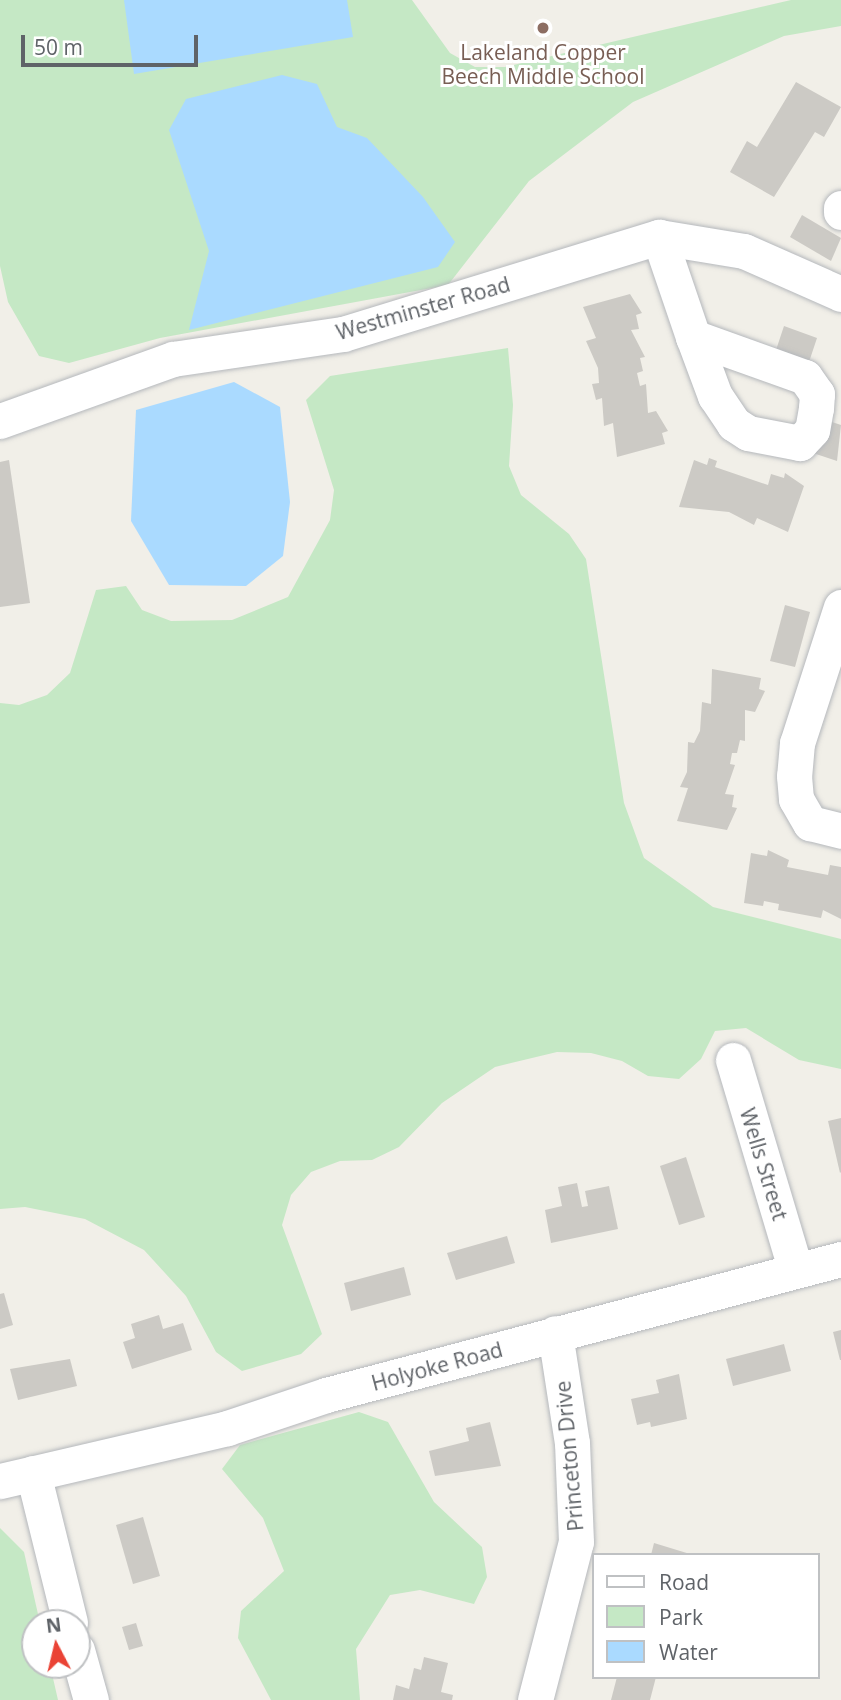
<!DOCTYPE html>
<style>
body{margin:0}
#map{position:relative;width:841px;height:1700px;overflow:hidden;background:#f1efe8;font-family:"Open Sans",sans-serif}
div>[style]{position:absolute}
.green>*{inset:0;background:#c5e8c5}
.water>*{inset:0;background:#aadaff}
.building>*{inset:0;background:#cccac5}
.roads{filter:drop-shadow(0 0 2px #b5b8bc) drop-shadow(0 0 2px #b5b8bc)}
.minor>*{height:35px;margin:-17.5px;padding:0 17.5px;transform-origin:17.5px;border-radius:17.5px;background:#fff}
.dots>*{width:19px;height:19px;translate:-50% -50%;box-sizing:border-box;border:4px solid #fff;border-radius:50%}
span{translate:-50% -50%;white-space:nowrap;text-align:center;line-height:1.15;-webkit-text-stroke:6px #fff;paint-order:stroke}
.education-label{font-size:21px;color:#785e54}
.street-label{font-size:21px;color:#5f6368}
.legend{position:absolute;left:592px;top:1553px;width:228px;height:126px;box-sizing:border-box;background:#fff;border:2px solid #bfc1c3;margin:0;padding:9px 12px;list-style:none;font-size:21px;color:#5f6368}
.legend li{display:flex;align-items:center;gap:14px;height:35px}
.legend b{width:35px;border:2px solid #bfc1c3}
.north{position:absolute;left:21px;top:1609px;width:70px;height:70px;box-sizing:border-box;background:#fff;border:2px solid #bfc1c3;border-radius:50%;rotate:353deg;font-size:19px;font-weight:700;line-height:28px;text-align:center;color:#5f6368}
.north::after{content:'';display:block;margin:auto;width:24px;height:32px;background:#ea4335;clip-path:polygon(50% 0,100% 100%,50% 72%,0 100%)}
.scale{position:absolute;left:21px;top:35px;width:177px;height:32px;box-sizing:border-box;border:4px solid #5f6368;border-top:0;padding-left:9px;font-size:21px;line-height:24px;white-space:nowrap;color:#5f6368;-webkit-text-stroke:5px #fff;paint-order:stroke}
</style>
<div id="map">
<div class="green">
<i style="clip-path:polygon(0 0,412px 0,450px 53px,475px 67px,505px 67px,791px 0,841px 0,841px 26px,784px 36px,633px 102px,529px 181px,448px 285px,160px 338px,69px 363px,39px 356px,8px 302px,0 266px)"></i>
<i style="clip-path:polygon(508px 348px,513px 405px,509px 466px,521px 495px,569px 534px,586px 559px,624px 803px,644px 858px,713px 907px,841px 939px,841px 1069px,799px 1060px,746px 1028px,715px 1031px,701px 1059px,679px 1079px,648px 1076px,622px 1061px,591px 1053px,557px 1052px,495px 1067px,442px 1103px,399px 1147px,372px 1160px,340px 1161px,311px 1172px,291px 1195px,282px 1225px,322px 1334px,301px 1354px,242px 1371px,216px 1352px,186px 1296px,144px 1250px,85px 1219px,25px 1207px,0 1209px,0 703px,19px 705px,47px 695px,70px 673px,96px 590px,126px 586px,142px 610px,171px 621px,232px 620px,288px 597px,330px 520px,334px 490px,306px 400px,330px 376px)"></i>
<i style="clip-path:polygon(359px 1412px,388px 1422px,434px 1502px,482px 1547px,487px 1577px,474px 1604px,420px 1590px,390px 1595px,356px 1649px,360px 1700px,271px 1700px,238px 1638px,241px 1611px,284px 1571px,263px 1518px,222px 1469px,240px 1445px)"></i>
<i style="clip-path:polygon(0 1528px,24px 1552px,40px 1623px,35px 1623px,35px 1665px,50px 1665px,58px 1700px,0 1700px)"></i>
</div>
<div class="water">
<i style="clip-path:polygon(124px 0,347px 0,353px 37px,134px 74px)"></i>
<i style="clip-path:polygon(282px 75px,317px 84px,337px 127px,367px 138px,423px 197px,455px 242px,438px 267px,189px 330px,209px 251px,169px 130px,186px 99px)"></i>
<i style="clip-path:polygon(234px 382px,280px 407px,290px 502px,283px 556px,246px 586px,169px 585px,131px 521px,136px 410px)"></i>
</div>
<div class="building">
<i style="clip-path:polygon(796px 82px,841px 107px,824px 137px,815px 132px,774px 197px,730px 172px,747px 141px,757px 147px)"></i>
<i style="clip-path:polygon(802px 215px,841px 238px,831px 261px,790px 237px)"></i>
<i style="clip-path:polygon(630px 294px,642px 313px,636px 315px,639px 329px,631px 330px,645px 357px,640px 358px,643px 371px,637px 373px,640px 386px,646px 384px,648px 413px,656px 411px,668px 431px,662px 433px,665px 444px,617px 457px,613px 423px,604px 426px,602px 398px,596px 400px,592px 384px,599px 383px,598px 368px,586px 341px,596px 338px,583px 307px)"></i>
<i style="clip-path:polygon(784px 326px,817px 338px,809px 362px,776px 350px)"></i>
<i style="clip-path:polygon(823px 419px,841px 425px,837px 461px,813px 453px)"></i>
<i style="clip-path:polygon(709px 458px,717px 461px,715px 467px,768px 485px,771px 474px,784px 478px,785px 473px,804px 486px,788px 532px,757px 518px,754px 525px,729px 512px,679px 507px,694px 460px,707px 465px)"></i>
<i style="clip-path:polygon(9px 460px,30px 603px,0 607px,0 462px)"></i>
<i style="clip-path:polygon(785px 605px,810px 612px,795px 667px,770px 661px)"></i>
<i style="clip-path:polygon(712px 669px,761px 678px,759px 689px,765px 691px,755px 712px,745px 710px,745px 741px,740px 740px,737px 753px,732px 753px,730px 764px,735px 765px,725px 794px,734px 795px,732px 807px,737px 808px,727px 830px,677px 821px,688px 788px,680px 787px,687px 772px,688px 742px,694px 743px,700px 731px,702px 702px,711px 704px)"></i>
<i style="clip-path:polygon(768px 850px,789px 860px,787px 867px,828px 875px,830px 865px,841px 867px,841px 919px,823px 910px,821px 918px,778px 910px,779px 904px,764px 901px,763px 906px,744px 903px,751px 853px,767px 856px)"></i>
<i style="clip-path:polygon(841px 1118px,841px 1172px,840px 1173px,828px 1121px)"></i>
<i style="clip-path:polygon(686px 1157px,705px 1217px,679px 1225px,660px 1166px)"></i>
<i style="clip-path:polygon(577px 1183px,582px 1207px,588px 1206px,585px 1191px,609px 1186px,618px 1229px,551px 1243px,545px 1210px,562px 1206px,558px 1187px)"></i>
<i style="clip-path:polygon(507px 1236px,515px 1263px,456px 1280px,447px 1253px)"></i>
<i style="clip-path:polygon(404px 1267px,411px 1295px,351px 1311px,344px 1283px)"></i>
<i style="clip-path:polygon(4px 1293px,13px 1325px,0 1329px,0 1294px)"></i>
<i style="clip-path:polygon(159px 1315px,163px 1329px,183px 1323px,192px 1350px,132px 1369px,123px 1342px,135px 1338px,131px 1324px)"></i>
<i style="clip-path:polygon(841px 1330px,841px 1360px,840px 1360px,833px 1332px)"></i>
<i style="clip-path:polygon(784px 1344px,791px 1371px,733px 1386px,726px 1359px)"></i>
<i style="clip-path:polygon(70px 1359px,77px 1386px,18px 1400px,10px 1369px)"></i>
<i style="clip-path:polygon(679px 1374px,687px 1419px,651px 1427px,650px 1422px,637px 1425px,631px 1399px,659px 1393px,656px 1380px)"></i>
<i style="clip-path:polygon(490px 1422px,501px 1466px,435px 1476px,429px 1451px,469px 1441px,466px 1428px)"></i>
<i style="clip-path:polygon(143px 1517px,160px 1576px,133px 1584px,116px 1525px)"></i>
<i style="clip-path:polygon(654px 1543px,690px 1554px,690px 1555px,651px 1555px)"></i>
<i style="clip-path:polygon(136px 1623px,143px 1646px,129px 1650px,122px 1627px)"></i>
<i style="clip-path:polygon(424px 1657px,448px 1663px,441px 1692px,453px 1695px,452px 1700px,393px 1700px,396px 1685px,409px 1689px,414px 1668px,421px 1670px)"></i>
<i style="clip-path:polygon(617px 1677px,656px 1677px,650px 1700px,611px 1700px)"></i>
</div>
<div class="roads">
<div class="minor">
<i style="left:841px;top:208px;width:4px;rotate:90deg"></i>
<i style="left:659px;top:237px;width:106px;rotate:71.2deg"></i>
<i style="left:693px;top:337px;width:119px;rotate:19.7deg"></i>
<i style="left:805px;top:377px;width:21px;rotate:55deg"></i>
<i style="left:817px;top:394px;width:14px;rotate:94deg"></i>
<i style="left:816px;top:408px;width:22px;rotate:100deg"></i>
<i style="left:812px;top:430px;width:18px;rotate:133deg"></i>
<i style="left:800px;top:443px;width:53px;rotate:-169.1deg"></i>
<i style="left:748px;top:433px;width:17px;rotate:-147deg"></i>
<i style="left:734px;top:424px;width:34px;rotate:-124deg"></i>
<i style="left:715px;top:396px;width:63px;rotate:-110.4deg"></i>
<i style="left:0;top:421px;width:184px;rotate:-19.7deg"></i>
<i style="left:173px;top:359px;width:172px;rotate:-8.4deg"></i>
<i style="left:343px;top:334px;width:331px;rotate:-17.1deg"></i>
<i style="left:659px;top:237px;width:86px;rotate:9.4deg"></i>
<i style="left:744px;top:251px;width:106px;rotate:23.9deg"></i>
<i style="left:841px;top:607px;width:143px;rotate:107.9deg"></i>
<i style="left:797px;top:743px;width:33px;rotate:95deg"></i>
<i style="left:794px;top:776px;width:23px;rotate:85deg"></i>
<i style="left:796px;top:799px;width:28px;rotate:60deg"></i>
<i style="left:810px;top:823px;width:32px;rotate:14deg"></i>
<i style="left:733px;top:1060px;width:217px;rotate:73.4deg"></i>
<i style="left:33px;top:1473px;width:154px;rotate:76.1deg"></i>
<i style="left:0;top:1481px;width:233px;rotate:-13.1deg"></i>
<i style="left:227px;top:1428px;width:104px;rotate:-18.4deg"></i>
<i style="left:326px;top:1395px;width:533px;rotate:-14.79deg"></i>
<i style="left:77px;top:1650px;width:52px;rotate:74.4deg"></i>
<i style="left:535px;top:1700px;width:163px;rotate:-75.5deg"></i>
<i style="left:576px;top:1542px;width:99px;rotate:-92.3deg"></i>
<i style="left:572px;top:1443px;width:111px;rotate:-98.8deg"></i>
</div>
</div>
<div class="dots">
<i style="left:543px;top:28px;background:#8d6e63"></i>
</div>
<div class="education-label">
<span style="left:543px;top:64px">Lakeland Copper<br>Beech Middle School</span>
</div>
<div class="street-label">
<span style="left:423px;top:308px;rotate:-16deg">Westminster Road</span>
<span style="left:764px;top:1164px;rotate:73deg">Wells Street</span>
<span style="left:437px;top:1366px;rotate:-15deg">Holyoke Road</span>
<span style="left:569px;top:1456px;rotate:-95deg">Princeton Drive</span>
</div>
<ul class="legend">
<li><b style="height:9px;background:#fff"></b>Road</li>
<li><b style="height:19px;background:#c5e8c5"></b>Park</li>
<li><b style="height:19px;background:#aadaff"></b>Water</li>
</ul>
<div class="north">N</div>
<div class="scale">50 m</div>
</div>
